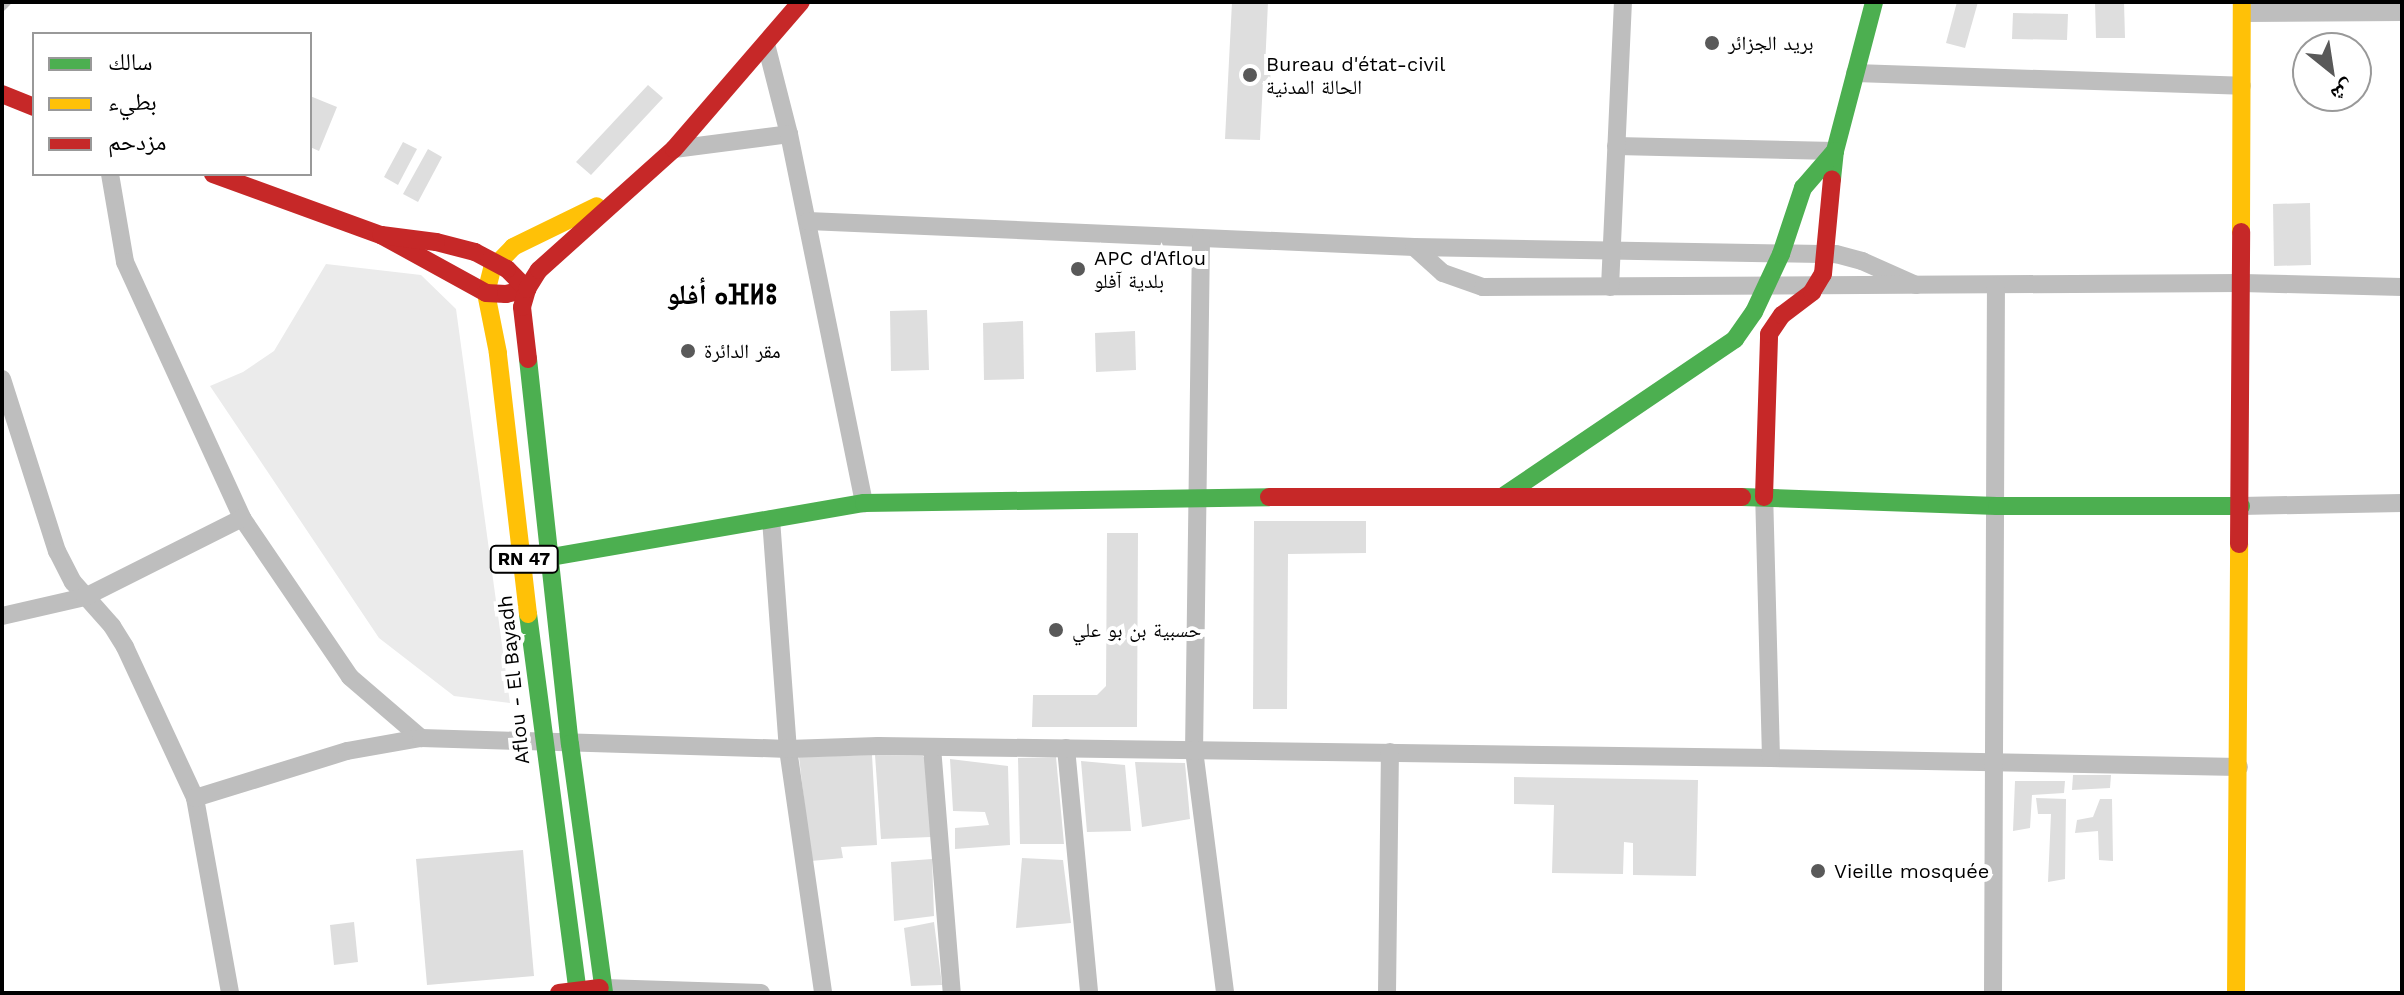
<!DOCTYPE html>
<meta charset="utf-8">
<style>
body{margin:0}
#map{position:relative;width:2404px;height:995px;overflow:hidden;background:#fff;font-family:"Work Sans","Noto Naskh Arabic","Noto Sans Tifinagh",sans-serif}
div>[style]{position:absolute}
.green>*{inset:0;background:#ebebeb}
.stream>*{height:7px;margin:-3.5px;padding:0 3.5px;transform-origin:3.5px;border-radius:3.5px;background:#bdbdbd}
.building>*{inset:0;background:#dedede}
.street>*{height:18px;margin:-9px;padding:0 9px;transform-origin:9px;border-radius:9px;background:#bebebe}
.fast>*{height:18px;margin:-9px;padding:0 9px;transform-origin:9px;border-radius:9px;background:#4caf50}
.slow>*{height:18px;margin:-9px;padding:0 9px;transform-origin:9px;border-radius:9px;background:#ffc107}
.jam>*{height:18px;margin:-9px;padding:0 9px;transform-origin:9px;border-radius:9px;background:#c62828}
.dots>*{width:22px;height:22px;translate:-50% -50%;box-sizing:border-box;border:4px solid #fff;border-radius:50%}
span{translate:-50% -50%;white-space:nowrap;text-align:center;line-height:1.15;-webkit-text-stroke:8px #fff;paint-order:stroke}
.shield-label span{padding:2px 6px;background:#fff;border:2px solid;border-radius:6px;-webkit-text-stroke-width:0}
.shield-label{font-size:18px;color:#000;font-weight:700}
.poi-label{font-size:20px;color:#000}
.left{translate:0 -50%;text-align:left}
.street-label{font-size:20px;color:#000}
.district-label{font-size:28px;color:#000;font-weight:700}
.frame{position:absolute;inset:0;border:4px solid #000;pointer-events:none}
.legend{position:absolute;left:32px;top:32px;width:280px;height:144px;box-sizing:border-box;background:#fff;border:2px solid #999;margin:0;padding:10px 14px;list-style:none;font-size:24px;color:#000}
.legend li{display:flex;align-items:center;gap:16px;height:40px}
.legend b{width:40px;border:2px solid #999}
.north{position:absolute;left:2292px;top:32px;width:80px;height:80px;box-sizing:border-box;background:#fff;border:2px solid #999;border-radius:50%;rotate:150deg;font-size:22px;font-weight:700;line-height:32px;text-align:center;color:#000}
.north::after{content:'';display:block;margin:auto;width:28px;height:36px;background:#595959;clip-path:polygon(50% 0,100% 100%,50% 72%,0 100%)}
</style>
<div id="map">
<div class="green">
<i style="clip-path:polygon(326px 264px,421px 275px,456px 309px,510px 703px,454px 696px,379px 638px,210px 386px,243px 372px,274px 351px)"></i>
</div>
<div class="stream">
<i style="left:2px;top:7px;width:7px;rotate:-45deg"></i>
</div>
<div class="building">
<i style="clip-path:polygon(1232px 2px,1268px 2px,1265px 68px,1271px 69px,1270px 81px,1263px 81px,1260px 140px,1225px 139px)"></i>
<i style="clip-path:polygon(1957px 2px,1978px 2px,1965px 48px,1946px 43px)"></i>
<i style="clip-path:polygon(2095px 2px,2124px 2px,2125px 38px,2096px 38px)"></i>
<i style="clip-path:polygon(2013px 13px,2068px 14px,2067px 40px,2012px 39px)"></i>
<i style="clip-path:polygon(648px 85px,663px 98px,591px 175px,576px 162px)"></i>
<i style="clip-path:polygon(310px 96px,337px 107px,319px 151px,310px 147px)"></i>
<i style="clip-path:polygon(403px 142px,417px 149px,398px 185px,384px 177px)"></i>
<i style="clip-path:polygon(428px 149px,442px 157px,418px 202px,403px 194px)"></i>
<i style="clip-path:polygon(2310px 203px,2311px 265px,2274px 266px,2273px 204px)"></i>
<i style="clip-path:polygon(927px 310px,929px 370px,891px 371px,890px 311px)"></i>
<i style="clip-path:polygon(1023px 321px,1024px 379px,984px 380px,983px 323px)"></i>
<i style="clip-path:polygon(1135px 331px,1136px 370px,1096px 372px,1095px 333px)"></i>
<i style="clip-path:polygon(1254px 521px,1366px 521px,1366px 553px,1288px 554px,1287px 709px,1253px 709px)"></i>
<i style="clip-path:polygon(1107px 533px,1138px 533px,1137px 727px,1032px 727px,1033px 695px,1097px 695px,1106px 686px)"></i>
<i style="clip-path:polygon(872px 755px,877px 845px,841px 847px,843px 858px,811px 861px,799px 757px)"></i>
<i style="clip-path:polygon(875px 755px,923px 756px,925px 759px,931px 837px,881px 839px)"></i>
<i style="clip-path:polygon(1056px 757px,1064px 844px,1020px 844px,1018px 758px)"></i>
<i style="clip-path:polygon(950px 759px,1008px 766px,1010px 845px,955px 849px,955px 828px,989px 825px,985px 812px,953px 811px)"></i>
<i style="clip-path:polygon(1081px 761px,1125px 765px,1131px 831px,1087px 832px)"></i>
<i style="clip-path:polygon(1135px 762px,1185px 763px,1190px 819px,1142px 827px)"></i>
<i style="clip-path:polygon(2073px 775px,2111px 775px,2110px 788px,2072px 790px)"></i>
<i style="clip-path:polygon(1514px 777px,1698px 780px,1696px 876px,1633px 875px,1633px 843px,1624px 842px,1623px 874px,1552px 873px,1554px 805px,1514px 804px)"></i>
<i style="clip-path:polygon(2015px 781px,2065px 781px,2064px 793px,2032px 795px,2030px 828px,2013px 831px)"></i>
<i style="clip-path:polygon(2036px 798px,2066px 799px,2065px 879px,2048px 882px,2051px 814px,2038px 814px)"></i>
<i style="clip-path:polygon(2100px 799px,2112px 799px,2113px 861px,2099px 860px,2098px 831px,2075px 833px,2077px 820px,2093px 817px)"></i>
<i style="clip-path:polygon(523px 850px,534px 976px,427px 985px,416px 859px)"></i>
<i style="clip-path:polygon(1022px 858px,1063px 860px,1071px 923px,1016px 928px)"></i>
<i style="clip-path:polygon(932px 859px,934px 916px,894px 921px,891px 862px)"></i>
<i style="clip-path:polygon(354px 922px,358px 962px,334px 965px,330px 925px)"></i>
<i style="clip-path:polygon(934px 922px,942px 985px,911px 986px,904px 928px)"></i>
</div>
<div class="street">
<i style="left:2242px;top:13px;width:160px;rotate:-0.4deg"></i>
<i style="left:766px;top:44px;width:93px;rotate:75.7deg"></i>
<i style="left:1855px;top:73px;width:387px;rotate:1.9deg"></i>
<i style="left:1616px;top:146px;width:219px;rotate:1.3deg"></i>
<i style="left:674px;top:149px;width:116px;rotate:-7.4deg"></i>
<i style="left:789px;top:134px;width:377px;rotate:78.5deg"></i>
<i style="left:110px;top:174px;width:89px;rotate:80.3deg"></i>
<i style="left:125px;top:262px;width:281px;rotate:65.4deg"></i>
<i style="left:242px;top:518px;width:192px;rotate:55.8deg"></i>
<i style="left:350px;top:677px;width:94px;rotate:40.7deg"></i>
<i style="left:808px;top:221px;width:607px;rotate:2.46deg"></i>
<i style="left:1414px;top:247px;width:422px;rotate:1deg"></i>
<i style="left:1836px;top:254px;width:27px;rotate:15deg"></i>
<i style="left:1862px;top:261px;width:59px;rotate:24deg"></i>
<i style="left:1201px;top:239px;width:511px;rotate:90.78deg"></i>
<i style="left:1194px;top:750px;width:245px;rotate:82.7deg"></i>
<i style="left:1414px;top:247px;width:39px;rotate:42deg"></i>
<i style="left:1443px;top:273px;width:42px;rotate:19.3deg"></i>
<i style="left:1483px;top:287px;width:759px;rotate:-0.3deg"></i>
<i style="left:2242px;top:283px;width:160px;rotate:1.4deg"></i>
<i style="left:1610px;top:287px;width:285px;rotate:-87.4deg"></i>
<i style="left:2px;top:379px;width:181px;rotate:72.3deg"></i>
<i style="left:57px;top:551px;width:35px;rotate:63deg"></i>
<i style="left:73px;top:582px;width:59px;rotate:48.4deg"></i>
<i style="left:112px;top:626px;width:25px;rotate:58deg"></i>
<i style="left:125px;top:647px;width:166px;rotate:65.1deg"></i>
<i style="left:195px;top:798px;width:198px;rotate:79.8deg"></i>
<i style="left:2241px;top:506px;width:161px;rotate:-1.1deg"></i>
<i style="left:771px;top:519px;width:231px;rotate:85.8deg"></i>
<i style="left:788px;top:749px;width:246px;rotate:81.8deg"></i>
<i style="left:2px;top:616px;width:85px;rotate:-12.9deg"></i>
<i style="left:85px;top:597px;width:176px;rotate:-26.7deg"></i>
<i style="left:932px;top:747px;width:247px;rotate:85.4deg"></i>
<i style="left:1066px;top:748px;width:246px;rotate:84.6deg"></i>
<i style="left:1771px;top:758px;width:468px;rotate:1.1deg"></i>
<i style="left:195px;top:798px;width:159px;rotate:-17.2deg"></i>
<i style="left:347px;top:751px;width:75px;rotate:-10deg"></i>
<i style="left:421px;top:738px;width:367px;rotate:1.7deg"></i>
<i style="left:788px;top:749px;width:90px;rotate:-1.9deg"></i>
<i style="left:878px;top:746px;width:893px;rotate:0.77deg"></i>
<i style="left:1771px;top:758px;width:261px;rotate:-91.5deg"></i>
<i style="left:603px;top:988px;width:158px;rotate:1.8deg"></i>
<i style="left:1387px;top:993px;width:241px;rotate:-89.3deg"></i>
<i style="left:1993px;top:993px;width:707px;rotate:-89.76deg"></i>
</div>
<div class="fast">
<i style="left:1832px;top:179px;width:28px;rotate:-84deg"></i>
<i style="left:1835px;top:151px;width:154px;rotate:-75.3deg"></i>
<i style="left:528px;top:359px;width:387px;rotate:83.8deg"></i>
<i style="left:570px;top:744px;width:251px;rotate:82.2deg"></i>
<i style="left:1505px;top:495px;width:278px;rotate:-34.1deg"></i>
<i style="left:1735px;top:339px;width:33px;rotate:-55deg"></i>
<i style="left:1754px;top:312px;width:64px;rotate:-65deg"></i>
<i style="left:1781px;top:254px;width:70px;rotate:-71.6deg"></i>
<i style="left:1803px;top:188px;width:49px;rotate:-49.1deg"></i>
<i style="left:1742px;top:497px;width:255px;rotate:2deg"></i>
<i style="left:1997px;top:506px;width:244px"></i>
<i style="left:528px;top:561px;width:341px;rotate:-9.8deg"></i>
<i style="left:864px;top:503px;width:405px;rotate:-0.8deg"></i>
<i style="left:528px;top:614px;width:382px;rotate:82.5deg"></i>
</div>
<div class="slow">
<i style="left:2241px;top:232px;width:230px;rotate:-89.8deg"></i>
<i style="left:528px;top:614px;width:263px;rotate:-96.6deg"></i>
<i style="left:498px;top:353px;width:61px;rotate:-101.3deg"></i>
<i style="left:486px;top:293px;width:25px;rotate:-76deg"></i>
<i style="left:492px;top:269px;width:30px;rotate:-46deg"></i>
<i style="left:513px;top:247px;width:93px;rotate:-26deg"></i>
<i style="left:2236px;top:993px;width:449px;rotate:-89.6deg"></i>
</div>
<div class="jam">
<i style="left:2px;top:94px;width:35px;rotate:22deg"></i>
<i style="left:213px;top:174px;width:179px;rotate:20deg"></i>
<i style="left:381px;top:235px;width:120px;rotate:28.9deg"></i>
<i style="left:486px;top:293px;width:20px;rotate:3deg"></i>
<i style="left:506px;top:294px;width:22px;rotate:-13deg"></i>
<i style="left:527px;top:289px;width:28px;rotate:-135deg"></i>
<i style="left:507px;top:269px;width:36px;rotate:-152deg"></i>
<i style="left:475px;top:252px;width:40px;rotate:-165.6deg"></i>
<i style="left:436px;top:242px;width:55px;rotate:-172.7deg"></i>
<i style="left:528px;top:359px;width:52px;rotate:-96.6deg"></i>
<i style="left:522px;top:307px;width:19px;rotate:-74deg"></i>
<i style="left:527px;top:289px;width:22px;rotate:-58deg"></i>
<i style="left:539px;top:270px;width:181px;rotate:-41.9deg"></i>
<i style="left:674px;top:149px;width:194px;rotate:-49.2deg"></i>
<i style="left:1269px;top:497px;width:473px"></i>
<i style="left:1764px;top:497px;width:163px;rotate:-88.2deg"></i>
<i style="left:1769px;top:334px;width:23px;rotate:-56deg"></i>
<i style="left:1782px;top:315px;width:38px;rotate:-37deg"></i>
<i style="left:1812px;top:292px;width:21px;rotate:-59deg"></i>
<i style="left:1823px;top:274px;width:95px;rotate:-84.6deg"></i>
<i style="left:2239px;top:544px;width:312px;rotate:-89.6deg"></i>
<i style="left:559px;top:993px;width:41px;rotate:-7deg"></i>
</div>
<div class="dots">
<i style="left:1712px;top:43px;background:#595959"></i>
<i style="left:1250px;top:75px;background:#595959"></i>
<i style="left:1078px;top:269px;background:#595959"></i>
<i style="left:688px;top:351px;background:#595959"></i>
<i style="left:1056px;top:630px;background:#595959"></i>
<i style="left:1818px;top:871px;background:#595959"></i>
</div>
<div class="shield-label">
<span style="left:524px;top:559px">RN 47</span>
</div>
<div class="poi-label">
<span class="left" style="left:1728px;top:43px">بريد الجزائر</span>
<span class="left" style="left:1266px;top:76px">Bureau d'état-civil<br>الحالة المدنية</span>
<span class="left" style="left:1094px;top:270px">APC d'Aflou<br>بلدية آفلو</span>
<span class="left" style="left:704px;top:351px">مقر الدائرة</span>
<span class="left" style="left:1072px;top:630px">حسبية بن بو علي</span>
<span class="left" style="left:1834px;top:871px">Vieille mosquée</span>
</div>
<div class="street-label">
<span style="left:514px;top:680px;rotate:-96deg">Aflou - El Bayadh</span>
</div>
<div class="district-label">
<span style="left:722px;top:295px">أفلو ⴰⴼⵍⵓ</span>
</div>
<div class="frame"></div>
<ul class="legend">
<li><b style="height:10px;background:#4caf50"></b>سالك</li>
<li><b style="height:10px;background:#ffc107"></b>بطيء</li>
<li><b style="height:10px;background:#c62828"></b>مزدحم</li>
</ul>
<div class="north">ش</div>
</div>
